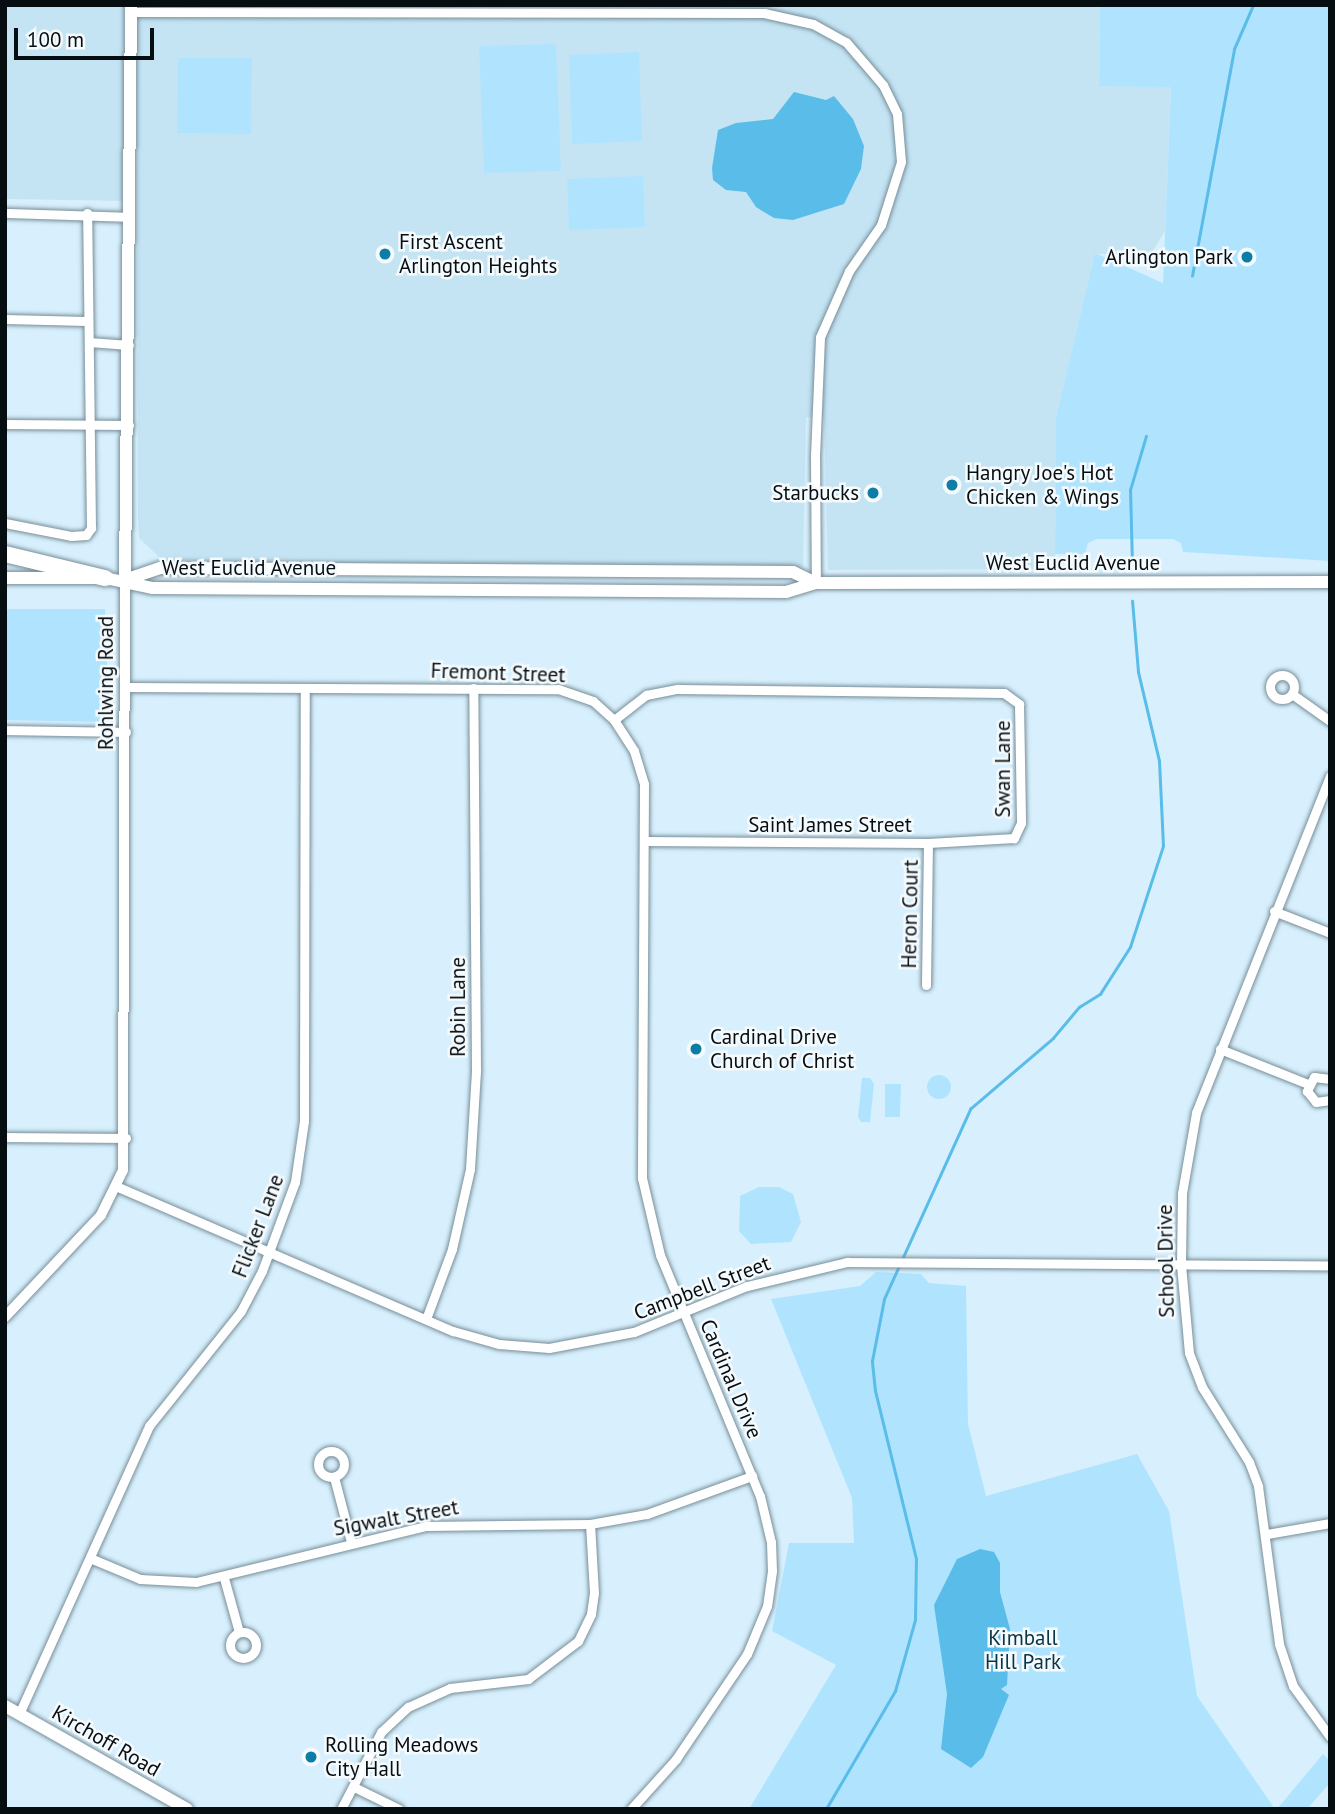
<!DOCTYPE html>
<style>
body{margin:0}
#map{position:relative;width:1335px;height:1814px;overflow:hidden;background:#d8f0fd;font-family:"PT Sans",sans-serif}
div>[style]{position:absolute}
.built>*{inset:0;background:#c4e4f4}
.green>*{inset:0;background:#b0e4fe}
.round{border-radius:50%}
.water>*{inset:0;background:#5abce8}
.stream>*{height:2.5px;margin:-1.25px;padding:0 1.25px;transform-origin:1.25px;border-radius:1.25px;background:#5abce8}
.roads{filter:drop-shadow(0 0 2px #788e99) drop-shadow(0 0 2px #788e99)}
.minor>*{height:9px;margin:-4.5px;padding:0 4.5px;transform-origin:4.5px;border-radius:4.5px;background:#fff}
.minor>.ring{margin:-4.5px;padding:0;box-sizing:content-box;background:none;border:9px solid #fff;border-radius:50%}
.tertiary>*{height:10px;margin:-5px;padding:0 5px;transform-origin:5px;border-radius:5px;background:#fff}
.secondary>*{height:12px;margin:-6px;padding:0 6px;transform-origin:6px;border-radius:6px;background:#fff}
.motorway>*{height:16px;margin:-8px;padding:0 8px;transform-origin:8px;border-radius:8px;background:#fff}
.dots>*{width:19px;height:19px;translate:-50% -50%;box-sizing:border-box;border:4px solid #f5fafd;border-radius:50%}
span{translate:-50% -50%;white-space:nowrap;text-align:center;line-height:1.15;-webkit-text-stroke:5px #f5fafd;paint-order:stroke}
.poi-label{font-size:21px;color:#060e12}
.left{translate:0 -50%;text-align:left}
.right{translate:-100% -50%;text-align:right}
.street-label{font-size:21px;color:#060e12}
.park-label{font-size:21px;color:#073446}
.frame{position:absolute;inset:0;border:7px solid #060e12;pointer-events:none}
.scale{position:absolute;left:14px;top:28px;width:140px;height:32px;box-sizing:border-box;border:4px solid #060e12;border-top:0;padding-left:9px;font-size:21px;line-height:24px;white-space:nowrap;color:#060e12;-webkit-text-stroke:5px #f5fafd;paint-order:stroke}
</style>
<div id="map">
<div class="built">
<i style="clip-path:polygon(5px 5px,131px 5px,129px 201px,5px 199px)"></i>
<i style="clip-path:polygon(137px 5px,1100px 5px,1099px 85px,1171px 86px,1165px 231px,1151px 254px,1095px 254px,1056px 417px,1055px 569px,828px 570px,824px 417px,806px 417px,803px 567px,314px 568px,160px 558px,139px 538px,138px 519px)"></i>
</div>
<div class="green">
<i style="clip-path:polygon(1100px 5px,1330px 5px,1330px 561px,1183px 552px,1181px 543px,1173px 539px,1097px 539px,1088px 543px,1085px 554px,1055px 554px,1056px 417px,1095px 253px,1163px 283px,1171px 87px,1099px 86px)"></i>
<i style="clip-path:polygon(556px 44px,561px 171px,484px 173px,479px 46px)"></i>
<i style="clip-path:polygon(639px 52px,642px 141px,572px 144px,569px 55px)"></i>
<i style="clip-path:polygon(178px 58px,252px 58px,251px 134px,177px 133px)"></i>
<i style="clip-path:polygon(643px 176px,645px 227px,569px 230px,567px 179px)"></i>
<i style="clip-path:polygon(5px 609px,105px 609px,109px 722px,5px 720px)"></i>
<i class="round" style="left:927px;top:1075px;width:24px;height:24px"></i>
<i style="clip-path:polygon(862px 1078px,870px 1078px,874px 1084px,870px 1122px,861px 1122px,858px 1117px)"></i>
<i style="clip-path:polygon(885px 1084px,901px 1084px,900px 1117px,885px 1117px)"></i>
<i style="clip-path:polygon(759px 1187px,779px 1187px,793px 1194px,801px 1222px,791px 1242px,751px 1244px,739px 1231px,740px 1196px)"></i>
<i style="clip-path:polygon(876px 1272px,921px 1274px,929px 1283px,966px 1286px,968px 1424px,986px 1496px,1137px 1454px,1169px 1511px,1197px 1696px,1275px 1809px,749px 1809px,836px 1665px,772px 1631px,789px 1543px,854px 1543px,852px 1498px,771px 1299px,860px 1286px)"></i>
<i style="clip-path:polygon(1323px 1754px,1330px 1761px,1330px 1783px,1307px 1809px,1277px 1809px)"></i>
</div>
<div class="water">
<i style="clip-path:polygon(794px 92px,826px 100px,834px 96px,853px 119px,864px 146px,861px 169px,844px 204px,793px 220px,774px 218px,756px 207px,746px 192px,726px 190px,713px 180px,712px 168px,718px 130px,736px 123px,773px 119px)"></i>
<i style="clip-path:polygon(980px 1549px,994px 1552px,1000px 1563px,1000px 1592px,1010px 1629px,1007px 1685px,1001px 1689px,1009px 1695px,983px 1757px,971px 1768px,941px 1749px,947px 1694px,934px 1605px,957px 1559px)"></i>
</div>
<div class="stream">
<i style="left:1192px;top:276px;width:231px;rotate:-79.5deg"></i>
<i style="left:1234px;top:49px;width:48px;rotate:-66.6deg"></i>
<i style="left:1132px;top:565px;width:75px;rotate:-91.5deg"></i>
<i style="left:1130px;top:490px;width:56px;rotate:-73.5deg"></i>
<i style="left:826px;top:1809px;width:137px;rotate:-59.7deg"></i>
<i style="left:895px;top:1691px;width:74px;rotate:-74.3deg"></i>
<i style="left:915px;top:1620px;width:61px;rotate:-89.1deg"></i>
<i style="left:916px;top:1559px;width:173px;rotate:-103.7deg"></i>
<i style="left:875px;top:1391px;width:30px;rotate:-96deg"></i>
<i style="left:872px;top:1361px;width:63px;rotate:-79deg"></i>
<i style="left:884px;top:1299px;width:209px;rotate:-65.6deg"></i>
<i style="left:970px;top:1109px;width:109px;rotate:-40.5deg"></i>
<i style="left:1053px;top:1038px;width:40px;rotate:-50deg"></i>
<i style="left:1079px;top:1007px;width:25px;rotate:-32deg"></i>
<i style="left:1100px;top:994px;width:56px;rotate:-57.4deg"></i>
<i style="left:1130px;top:947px;width:106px;rotate:-71.9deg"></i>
<i style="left:1163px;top:846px;width:85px;rotate:-92.7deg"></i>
<i style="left:1159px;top:761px;width:91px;rotate:-103.3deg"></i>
<i style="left:1138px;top:672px;width:71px;rotate:-94.8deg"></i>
</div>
<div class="roads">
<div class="minor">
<i style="left:131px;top:12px;width:633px;rotate:0.09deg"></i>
<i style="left:764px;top:13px;width:50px;rotate:12.7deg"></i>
<i style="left:813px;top:24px;width:38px;rotate:29deg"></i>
<i style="left:846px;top:42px;width:57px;rotate:49.3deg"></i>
<i style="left:883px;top:85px;width:32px;rotate:64deg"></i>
<i style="left:897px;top:114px;width:48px;rotate:85.2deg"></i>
<i style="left:901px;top:162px;width:66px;rotate:107.6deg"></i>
<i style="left:881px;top:225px;width:56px;rotate:124.8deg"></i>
<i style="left:849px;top:271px;width:72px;rotate:113.7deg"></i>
<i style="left:820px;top:337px;width:117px;rotate:92.4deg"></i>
<i style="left:815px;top:454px;width:129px;rotate:89.6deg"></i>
<i style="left:5px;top:213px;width:124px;rotate:1.8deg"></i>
<i style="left:5px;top:319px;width:82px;rotate:1.4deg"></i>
<i style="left:89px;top:342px;width:40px;rotate:4.3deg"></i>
<i style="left:5px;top:424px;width:124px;rotate:0.5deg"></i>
<i style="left:5px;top:523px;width:67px;rotate:11.1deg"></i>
<i style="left:71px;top:536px;width:15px;rotate:-4deg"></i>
<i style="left:86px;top:535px;width:9px;rotate:-54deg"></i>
<i style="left:91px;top:528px;width:315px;rotate:-90.7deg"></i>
<i class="ring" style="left:1270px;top:675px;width:15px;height:15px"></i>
<i style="left:126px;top:687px;width:432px;rotate:0.3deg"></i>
<i style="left:558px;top:689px;width:37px;rotate:19deg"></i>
<i style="left:593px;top:701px;width:28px;rotate:42deg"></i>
<i style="left:614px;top:720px;width:41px;rotate:-38deg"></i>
<i style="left:646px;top:695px;width:33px;rotate:-11deg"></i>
<i style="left:678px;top:689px;width:326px;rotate:0.7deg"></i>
<i style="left:1004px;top:693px;width:19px;rotate:36deg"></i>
<i style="left:1019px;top:704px;width:119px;rotate:89deg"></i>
<i style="left:1021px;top:823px;width:17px;rotate:115deg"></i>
<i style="left:1014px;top:838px;width:86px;rotate:176.7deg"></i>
<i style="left:928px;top:843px;width:283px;rotate:-179.6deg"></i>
<i style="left:1292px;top:694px;width:47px;rotate:35.4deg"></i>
<i style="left:614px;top:720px;width:37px;rotate:57deg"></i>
<i style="left:634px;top:751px;width:34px;rotate:73deg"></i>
<i style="left:644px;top:784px;width:394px;rotate:90.3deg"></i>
<i style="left:642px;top:1178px;width:79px;rotate:76.8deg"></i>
<i style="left:660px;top:1255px;width:261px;rotate:67.5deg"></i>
<i style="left:760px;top:1496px;width:47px;rotate:76.6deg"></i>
<i style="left:771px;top:1542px;width:29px;rotate:88deg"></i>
<i style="left:772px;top:1571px;width:35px;rotate:98deg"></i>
<i style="left:767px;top:1606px;width:52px;rotate:112.6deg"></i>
<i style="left:747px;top:1654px;width:127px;rotate:124.1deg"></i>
<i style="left:676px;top:1759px;width:67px;rotate:132deg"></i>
<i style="left:5px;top:730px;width:121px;rotate:0.9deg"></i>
<i style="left:1330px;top:776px;width:363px;rotate:111.7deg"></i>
<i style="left:1196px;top:1113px;width:81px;rotate:99.9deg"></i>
<i style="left:1182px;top:1193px;width:72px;rotate:90.8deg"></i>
<i style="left:1181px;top:1265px;width:88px;rotate:84.8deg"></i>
<i style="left:1189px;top:1353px;width:36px;rotate:69deg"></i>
<i style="left:1202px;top:1387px;width:89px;rotate:57.9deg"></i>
<i style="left:1249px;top:1462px;width:26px;rotate:69deg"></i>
<i style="left:1258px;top:1486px;width:159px;rotate:82.4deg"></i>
<i style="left:1279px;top:1644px;width:44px;rotate:71.6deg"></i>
<i style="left:1293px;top:1686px;width:63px;rotate:54deg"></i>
<i style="left:1274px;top:911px;width:60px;rotate:21.4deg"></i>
<i style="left:926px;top:985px;width:142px;rotate:-89.2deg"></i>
<i style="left:1220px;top:1049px;width:95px;rotate:21.7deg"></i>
<i style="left:1330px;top:1079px;width:16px;rotate:-173deg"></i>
<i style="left:1314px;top:1077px;width:16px;rotate:117deg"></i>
<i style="left:1307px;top:1091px;width:14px;rotate:51deg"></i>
<i style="left:1316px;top:1102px;width:14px;rotate:-8deg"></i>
<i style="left:5px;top:1137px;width:121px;rotate:0.5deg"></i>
<i style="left:118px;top:1187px;width:365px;rotate:23.3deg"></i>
<i style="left:453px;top:1331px;width:48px;rotate:15.8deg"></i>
<i style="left:499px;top:1344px;width:50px;rotate:4.6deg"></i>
<i style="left:549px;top:1348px;width:86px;rotate:-10.7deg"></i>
<i style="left:634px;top:1332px;width:122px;rotate:-22.2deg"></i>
<i style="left:747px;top:1286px;width:103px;rotate:-13.5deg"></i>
<i style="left:847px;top:1262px;width:483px;rotate:0.4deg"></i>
<i style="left:426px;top:1319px;width:75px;rotate:-69.6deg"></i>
<i style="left:452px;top:1249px;width:82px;rotate:-77.3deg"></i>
<i style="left:470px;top:1169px;width:98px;rotate:-86.5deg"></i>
<i style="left:476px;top:1071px;width:383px;rotate:-90.4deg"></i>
<i class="ring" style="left:318px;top:1451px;width:17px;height:17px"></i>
<i style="left:334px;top:1477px;width:67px;rotate:75.3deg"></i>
<i style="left:1267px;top:1534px;width:64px;rotate:-9.9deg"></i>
<i style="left:90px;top:1558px;width:54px;rotate:22.8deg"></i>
<i style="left:140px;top:1579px;width:56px;rotate:3.1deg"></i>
<i style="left:196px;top:1582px;width:237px;rotate:-13.7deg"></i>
<i style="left:426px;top:1526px;width:164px;rotate:-0.7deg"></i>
<i style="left:590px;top:1524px;width:58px;rotate:-10deg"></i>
<i style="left:647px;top:1514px;width:112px;rotate:-19.9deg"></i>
<i style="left:224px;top:1578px;width:56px;rotate:74.5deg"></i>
<i class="ring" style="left:230px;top:1632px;width:17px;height:17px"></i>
<i style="left:19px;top:1714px;width:316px;rotate:-65.7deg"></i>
<i style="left:149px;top:1426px;width:147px;rotate:-51.3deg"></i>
<i style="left:241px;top:1311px;width:45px;rotate:-62.3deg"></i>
<i style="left:262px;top:1271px;width:95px;rotate:-69.7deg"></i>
<i style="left:295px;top:1182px;width:62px;rotate:-81.6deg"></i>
<i style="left:304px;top:1121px;width:432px;rotate:-89.9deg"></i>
<i style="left:354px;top:1787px;width:50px;rotate:26.1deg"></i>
<i style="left:341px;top:1809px;width:87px;rotate:-62.5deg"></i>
<i style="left:381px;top:1732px;width:37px;rotate:-43deg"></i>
<i style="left:408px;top:1707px;width:46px;rotate:-24.3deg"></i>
<i style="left:450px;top:1688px;width:79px;rotate:-6.6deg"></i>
<i style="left:528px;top:1679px;width:63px;rotate:-37.2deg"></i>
<i style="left:578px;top:1641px;width:30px;rotate:-64deg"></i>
<i style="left:591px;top:1614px;width:21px;rotate:-82deg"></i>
<i style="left:594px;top:1593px;width:69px;rotate:-93.3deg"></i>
</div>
<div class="tertiary">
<i style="left:5px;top:1317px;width:140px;rotate:-46.7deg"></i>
<i style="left:101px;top:1215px;width:50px;rotate:-63.9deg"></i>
<i style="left:123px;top:1170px;width:590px;rotate:-89.81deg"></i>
</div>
<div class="secondary">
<i style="left:5px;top:578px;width:100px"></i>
<i style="left:105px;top:578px;width:49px;rotate:11.8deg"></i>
<i style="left:153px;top:588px;width:633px;rotate:0.36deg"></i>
<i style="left:786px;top:592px;width:31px;rotate:-17deg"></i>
<i style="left:816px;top:583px;width:514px;rotate:-0.11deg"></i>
<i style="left:125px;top:580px;width:37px;rotate:-19deg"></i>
<i style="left:160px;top:568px;width:633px;rotate:0.36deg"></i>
<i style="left:793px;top:572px;width:25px;rotate:26deg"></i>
<i style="left:125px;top:580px;width:575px;rotate:-89.4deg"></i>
<i style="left:5px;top:1706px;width:209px;rotate:29.5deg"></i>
</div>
<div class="motorway">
<i style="left:5px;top:554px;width:103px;rotate:13.5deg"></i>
</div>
</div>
<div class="dots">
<i style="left:385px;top:254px;background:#0c7da5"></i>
<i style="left:1247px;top:257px;background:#0c7da5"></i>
<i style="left:952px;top:485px;background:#0c7da5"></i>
<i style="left:873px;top:493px;background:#0c7da5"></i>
<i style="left:696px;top:1049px;background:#0c7da5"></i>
<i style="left:311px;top:1757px;background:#0c7da5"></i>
</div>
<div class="poi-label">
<span class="left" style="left:399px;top:254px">First Ascent<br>Arlington Heights</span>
<span class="right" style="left:1233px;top:257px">Arlington Park</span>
<span class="left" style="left:966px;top:485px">Hangry Joe's Hot<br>Chicken &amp; Wings</span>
<span class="right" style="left:859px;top:493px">Starbucks</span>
<span class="left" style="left:710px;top:1049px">Cardinal Drive<br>Church of Christ</span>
<span class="left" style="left:325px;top:1757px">Rolling Meadows<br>City Hall</span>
</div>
<div class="street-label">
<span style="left:1073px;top:563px">West Euclid Avenue</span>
<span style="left:249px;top:568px">West Euclid Avenue</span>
<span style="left:498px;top:673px;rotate:2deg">Fremont Street</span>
<span style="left:106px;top:683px;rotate:-90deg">Rohlwing Road</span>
<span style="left:1003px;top:769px;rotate:-90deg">Swan Lane</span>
<span style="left:830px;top:825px">Saint James Street</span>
<span style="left:910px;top:914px;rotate:-89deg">Heron Court</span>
<span style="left:458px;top:1007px;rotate:-90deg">Robin Lane</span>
<span style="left:258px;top:1226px;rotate:-69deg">Flicker Lane</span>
<span style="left:1166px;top:1261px;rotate:-91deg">School Drive</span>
<span style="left:702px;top:1288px;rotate:-21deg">Campbell Street</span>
<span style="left:731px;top:1379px;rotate:67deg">Cardinal Drive</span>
<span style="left:396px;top:1518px;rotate:-10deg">Sigwalt Street</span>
<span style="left:106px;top:1741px;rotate:30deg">Kirchoff Road</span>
</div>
<div class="park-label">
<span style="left:1023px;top:1650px">Kimball<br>Hill Park</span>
</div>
<div class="frame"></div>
<div class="scale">100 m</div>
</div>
